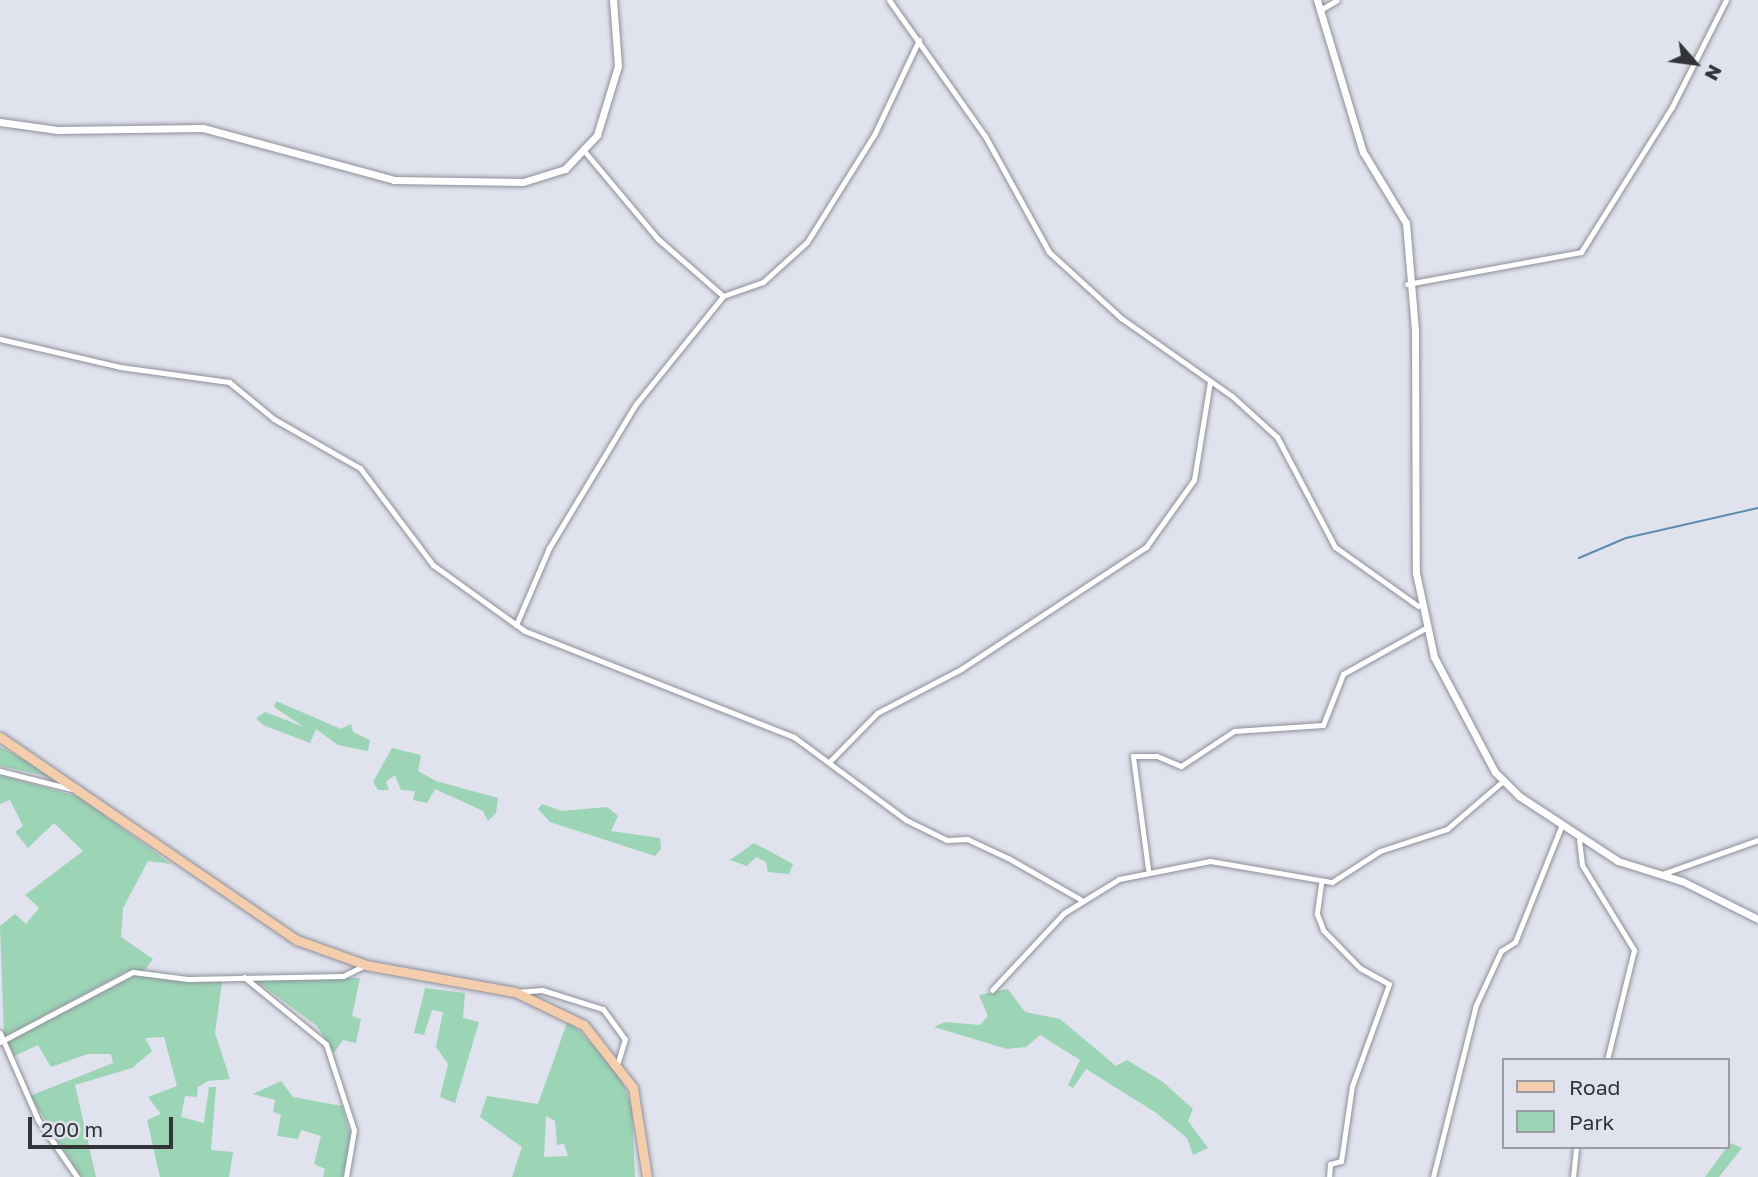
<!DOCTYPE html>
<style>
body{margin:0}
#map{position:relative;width:1758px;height:1177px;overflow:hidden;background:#e0e2ed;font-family:"Golos Text",sans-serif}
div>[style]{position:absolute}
.green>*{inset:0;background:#9cd4b6}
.stream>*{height:2px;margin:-1px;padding:0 1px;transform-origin:1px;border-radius:1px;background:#5d8aaf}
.roads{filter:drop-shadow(0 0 2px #8d8f99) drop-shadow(0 0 2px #8d8f99)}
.minor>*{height:5px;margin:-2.5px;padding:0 2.5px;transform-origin:2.5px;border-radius:2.5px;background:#fff}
.tertiary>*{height:7px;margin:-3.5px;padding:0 3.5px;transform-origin:3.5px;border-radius:3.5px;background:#fff}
.primary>*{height:9px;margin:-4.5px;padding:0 4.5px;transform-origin:4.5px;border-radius:4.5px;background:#f4ceac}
span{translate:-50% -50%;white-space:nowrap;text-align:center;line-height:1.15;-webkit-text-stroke:5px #e0e2ed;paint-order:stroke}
.legend{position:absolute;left:1502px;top:1058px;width:228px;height:91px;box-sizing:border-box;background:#e0e2ed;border:2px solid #9b9ca5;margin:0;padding:9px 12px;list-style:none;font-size:21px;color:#333438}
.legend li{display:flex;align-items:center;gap:14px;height:35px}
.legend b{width:35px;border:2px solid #9b9ca5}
.north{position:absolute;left:1660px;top:28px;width:70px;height:70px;-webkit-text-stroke:5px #e0e2ed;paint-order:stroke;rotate:118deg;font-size:19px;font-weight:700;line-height:28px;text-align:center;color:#333438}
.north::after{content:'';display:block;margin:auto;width:24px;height:32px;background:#333438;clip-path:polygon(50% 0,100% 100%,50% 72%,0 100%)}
.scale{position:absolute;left:28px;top:1117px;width:145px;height:32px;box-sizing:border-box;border:4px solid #333438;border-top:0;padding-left:9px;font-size:21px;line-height:24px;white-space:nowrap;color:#333438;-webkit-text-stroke:5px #e0e2ed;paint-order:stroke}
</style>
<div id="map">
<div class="green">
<i style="clip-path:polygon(276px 701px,341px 729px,351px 724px,353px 732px,370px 740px,368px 751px,338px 745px,316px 729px,310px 743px,263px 725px,256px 718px,265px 712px,304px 727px,274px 707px)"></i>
<i style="clip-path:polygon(0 747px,60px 779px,0 766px)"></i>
<i style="clip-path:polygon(392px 748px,421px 755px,418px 771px,436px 781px,498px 798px,496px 813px,488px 821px,483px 811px,435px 789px,427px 803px,413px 800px,415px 791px,401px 790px,395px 775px,386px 782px,389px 790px,378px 790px,373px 782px)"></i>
<i style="clip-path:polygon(0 775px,79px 797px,171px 864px,148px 861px,123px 908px,121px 937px,153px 959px,144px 971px,127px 971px,4px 1037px,0 926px,15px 914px,26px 924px,39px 908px,25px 895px,83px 851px,54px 823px,28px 848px,15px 832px,23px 826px,10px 800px,0 804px)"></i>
<i style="clip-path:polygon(542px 804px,561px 811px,607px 807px,618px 816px,611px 831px,660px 838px,661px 849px,655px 856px,550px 822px,538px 809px)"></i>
<i style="clip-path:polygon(754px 843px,793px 864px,789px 874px,768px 872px,766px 862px,756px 857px,747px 866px,730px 860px)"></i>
<i style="clip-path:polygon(135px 975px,222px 982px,215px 1033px,230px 1079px,208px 1081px,198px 1087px,197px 1097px,185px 1096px,181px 1117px,204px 1123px,209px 1087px,216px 1087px,211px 1150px,233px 1152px,229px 1177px,160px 1177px,147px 1120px,161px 1114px,148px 1097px,177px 1086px,164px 1037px,145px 1038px,152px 1051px,132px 1068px,75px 1085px,96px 1177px,81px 1177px,30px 1096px,113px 1063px,111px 1054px,88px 1054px,51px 1067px,38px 1045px,12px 1057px,6px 1042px)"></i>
<i style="clip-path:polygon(297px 977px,360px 978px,352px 1016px,361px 1019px,356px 1043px,343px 1040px,334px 1053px,317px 1026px,255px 980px)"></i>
<i style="clip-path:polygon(425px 988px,465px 993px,463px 1018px,479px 1022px,455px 1103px,440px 1097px,448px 1064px,436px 1047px,443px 1012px,432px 1010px,424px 1035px,414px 1033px)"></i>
<i style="clip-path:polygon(1008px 989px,1025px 1012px,1060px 1019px,1116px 1066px,1127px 1060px,1163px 1082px,1193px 1109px,1188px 1121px,1208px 1148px,1193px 1155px,1187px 1138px,1155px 1112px,1086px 1069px,1073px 1088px,1068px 1085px,1080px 1060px,1040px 1035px,1026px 1047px,1007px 1049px,934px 1027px,945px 1022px,980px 1025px,988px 1016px,979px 995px)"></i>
<i style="clip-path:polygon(evenodd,568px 1020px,619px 1071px,632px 1109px,635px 1177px,512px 1177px,522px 1147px,480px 1117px,487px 1096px,538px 1104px,568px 1020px,546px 1116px,555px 1121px,557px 1145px,564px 1144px,568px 1156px,544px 1157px,546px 1116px)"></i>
<i style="clip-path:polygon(281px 1081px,293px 1097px,342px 1106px,351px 1137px,343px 1177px,323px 1177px,325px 1169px,314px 1164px,321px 1136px,301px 1130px,298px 1139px,277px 1136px,281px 1115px,273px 1112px,275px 1100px,253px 1094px)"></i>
<i style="clip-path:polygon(1730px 1143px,1742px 1148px,1719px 1177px,1705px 1177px)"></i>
</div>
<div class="stream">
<i style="left:1579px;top:558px;width:51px;rotate:-23.1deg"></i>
<i style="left:1626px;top:538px;width:135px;rotate:-12.8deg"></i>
</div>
<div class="roads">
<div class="minor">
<i style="left:889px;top:0;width:166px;rotate:54.8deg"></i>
<i style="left:985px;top:136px;width:132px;rotate:61.1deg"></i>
<i style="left:1049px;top:252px;width:98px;rotate:42.5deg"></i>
<i style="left:1121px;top:318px;width:136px;rotate:35.1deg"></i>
<i style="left:1232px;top:396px;width:61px;rotate:42.3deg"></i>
<i style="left:1277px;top:437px;width:124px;rotate:62.2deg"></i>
<i style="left:1335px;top:547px;width:102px;rotate:35.4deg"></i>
<i style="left:1322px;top:9px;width:17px;rotate:-31deg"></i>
<i style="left:585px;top:152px;width:114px;rotate:50deg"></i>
<i style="left:658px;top:239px;width:86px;rotate:41.2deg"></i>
<i style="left:1407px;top:284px;width:177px;rotate:-10.4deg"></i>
<i style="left:1581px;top:252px;width:171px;rotate:-57.9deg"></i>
<i style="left:1672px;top:107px;width:120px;rotate:-63.2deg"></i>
<i style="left:0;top:339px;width:123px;rotate:13.1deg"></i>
<i style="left:120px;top:367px;width:110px;rotate:7.8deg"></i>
<i style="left:229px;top:382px;width:58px;rotate:39.4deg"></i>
<i style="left:274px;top:419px;width:99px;rotate:29.7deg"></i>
<i style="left:360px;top:468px;width:121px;rotate:53deg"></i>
<i style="left:433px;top:565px;width:113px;rotate:35.7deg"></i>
<i style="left:525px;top:631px;width:289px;rotate:21.5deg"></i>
<i style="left:794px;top:737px;width:139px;rotate:36.5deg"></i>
<i style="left:906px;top:820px;width:46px;rotate:26deg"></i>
<i style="left:947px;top:840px;width:20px;rotate:-3deg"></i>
<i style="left:967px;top:839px;width:45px;rotate:24.9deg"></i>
<i style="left:1008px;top:858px;width:83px;rotate:29.7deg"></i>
<i style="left:516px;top:625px;width:84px;rotate:-66.8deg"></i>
<i style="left:549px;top:548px;width:168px;rotate:-58.9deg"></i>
<i style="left:636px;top:404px;width:139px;rotate:-51.1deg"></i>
<i style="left:723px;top:296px;width:42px;rotate:-19.3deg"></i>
<i style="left:763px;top:282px;width:59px;rotate:-42.3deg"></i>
<i style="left:807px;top:242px;width:128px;rotate:-58deg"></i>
<i style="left:875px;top:133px;width:103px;rotate:-64.7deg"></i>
<i style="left:830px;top:761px;width:67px;rotate:-45.6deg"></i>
<i style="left:877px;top:713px;width:95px;rotate:-27.6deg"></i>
<i style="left:961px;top:669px;width:222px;rotate:-33.4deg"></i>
<i style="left:1146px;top:547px;width:82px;rotate:-54.4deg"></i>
<i style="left:1194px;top:480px;width:100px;rotate:-80.8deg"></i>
<i style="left:0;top:771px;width:73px;rotate:14.2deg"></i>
<i style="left:1579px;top:840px;width:25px;rotate:83deg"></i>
<i style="left:1582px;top:865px;width:100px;rotate:58.5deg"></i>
<i style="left:1634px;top:950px;width:113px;rotate:103.8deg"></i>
<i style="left:1148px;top:869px;width:114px;rotate:-97.6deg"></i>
<i style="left:1133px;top:756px;width:24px"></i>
<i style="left:1157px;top:756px;width:26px;rotate:23deg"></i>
<i style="left:1181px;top:766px;width:64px;rotate:-33.4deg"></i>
<i style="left:1234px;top:731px;width:89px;rotate:-3.9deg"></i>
<i style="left:1323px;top:725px;width:55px;rotate:-68.6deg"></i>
<i style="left:1343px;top:674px;width:93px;rotate:-29.1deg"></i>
<i style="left:1662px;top:874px;width:102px;rotate:-19.5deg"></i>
<i style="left:1321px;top:884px;width:30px;rotate:98deg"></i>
<i style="left:1317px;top:914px;width:17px;rotate:69deg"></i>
<i style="left:1323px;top:930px;width:53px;rotate:45.8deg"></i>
<i style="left:1360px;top:968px;width:33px;rotate:29deg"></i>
<i style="left:1389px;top:984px;width:109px;rotate:109.9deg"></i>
<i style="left:1352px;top:1086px;width:76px;rotate:98.3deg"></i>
<i style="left:1341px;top:1161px;width:11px;rotate:165deg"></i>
<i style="left:1330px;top:1164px;width:13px;rotate:94deg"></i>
<i style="left:244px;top:977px;width:106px;rotate:39.3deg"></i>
<i style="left:326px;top:1044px;width:90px;rotate:72deg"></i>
<i style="left:354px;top:1130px;width:48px;rotate:99.7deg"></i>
<i style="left:992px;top:990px;width:105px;rotate:-46.9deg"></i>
<i style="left:1064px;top:913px;width:65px;rotate:-31.7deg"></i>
<i style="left:1119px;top:879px;width:93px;rotate:-11.2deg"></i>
<i style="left:1210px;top:861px;width:124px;rotate:9.8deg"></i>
<i style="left:1332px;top:882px;width:57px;rotate:-32.9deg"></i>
<i style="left:1380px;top:851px;width:71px;rotate:-18.2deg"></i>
<i style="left:1447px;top:829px;width:74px;rotate:-40.6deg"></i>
<i style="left:515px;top:992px;width:27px;rotate:-4deg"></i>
<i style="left:542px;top:990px;width:64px;rotate:17.3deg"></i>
<i style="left:603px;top:1009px;width:37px;rotate:54deg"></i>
<i style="left:625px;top:1039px;width:24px;rotate:107deg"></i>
<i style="left:0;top:1033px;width:95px;rotate:66.4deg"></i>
<i style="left:38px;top:1120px;width:69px;rotate:55.6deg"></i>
<i style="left:0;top:1042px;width:150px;rotate:-27.8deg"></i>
<i style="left:133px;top:972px;width:55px;rotate:7.3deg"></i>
<i style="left:188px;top:979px;width:155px;rotate:-1.1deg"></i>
<i style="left:343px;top:976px;width:25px;rotate:-26deg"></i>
<i style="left:1433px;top:1177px;width:177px;rotate:-76deg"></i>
<i style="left:1476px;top:1005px;width:60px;rotate:-65.2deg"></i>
<i style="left:1501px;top:951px;width:17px;rotate:-33deg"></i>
<i style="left:1515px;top:942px;width:124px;rotate:-68.2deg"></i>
<i style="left:1573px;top:1177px;width:30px;rotate:-84deg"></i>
</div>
<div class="tertiary">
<i style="left:1317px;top:0;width:159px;rotate:73.2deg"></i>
<i style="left:1363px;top:152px;width:83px;rotate:58.8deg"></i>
<i style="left:1406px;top:223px;width:107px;rotate:85.2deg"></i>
<i style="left:1415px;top:330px;width:243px;rotate:89.8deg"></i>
<i style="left:1416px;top:573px;width:86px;rotate:77.9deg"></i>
<i style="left:1434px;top:657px;width:130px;rotate:62.1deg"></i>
<i style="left:1495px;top:772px;width:34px;rotate:45deg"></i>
<i style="left:1519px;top:796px;width:118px;rotate:33.3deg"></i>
<i style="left:1618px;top:861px;width:67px;rotate:17.4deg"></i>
<i style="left:1682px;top:881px;width:85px;rotate:26.6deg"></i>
<i style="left:0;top:122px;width:58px;rotate:8deg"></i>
<i style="left:57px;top:130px;width:146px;rotate:-0.8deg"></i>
<i style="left:203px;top:128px;width:198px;rotate:15.2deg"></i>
<i style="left:394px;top:180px;width:129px;rotate:0.9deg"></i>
<i style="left:523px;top:182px;width:44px;rotate:-17.2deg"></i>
<i style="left:565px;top:169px;width:47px;rotate:-46.7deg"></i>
<i style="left:597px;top:135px;width:72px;rotate:-73.1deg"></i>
<i style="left:618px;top:66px;width:66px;rotate:-94.3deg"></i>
</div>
<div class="primary">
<i style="left:0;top:737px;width:360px;rotate:34.4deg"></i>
<i style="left:297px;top:940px;width:73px;rotate:19.9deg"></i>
<i style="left:366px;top:965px;width:151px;rotate:10.3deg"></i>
<i style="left:515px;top:992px;width:76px;rotate:25.6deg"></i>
<i style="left:584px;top:1025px;width:80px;rotate:52.1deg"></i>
<i style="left:633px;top:1088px;width:90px;rotate:81.1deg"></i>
</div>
</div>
<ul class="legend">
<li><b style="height:9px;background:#f4ceac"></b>Road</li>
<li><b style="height:19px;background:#9cd4b6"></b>Park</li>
</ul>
<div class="north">N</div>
<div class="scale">200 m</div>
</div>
